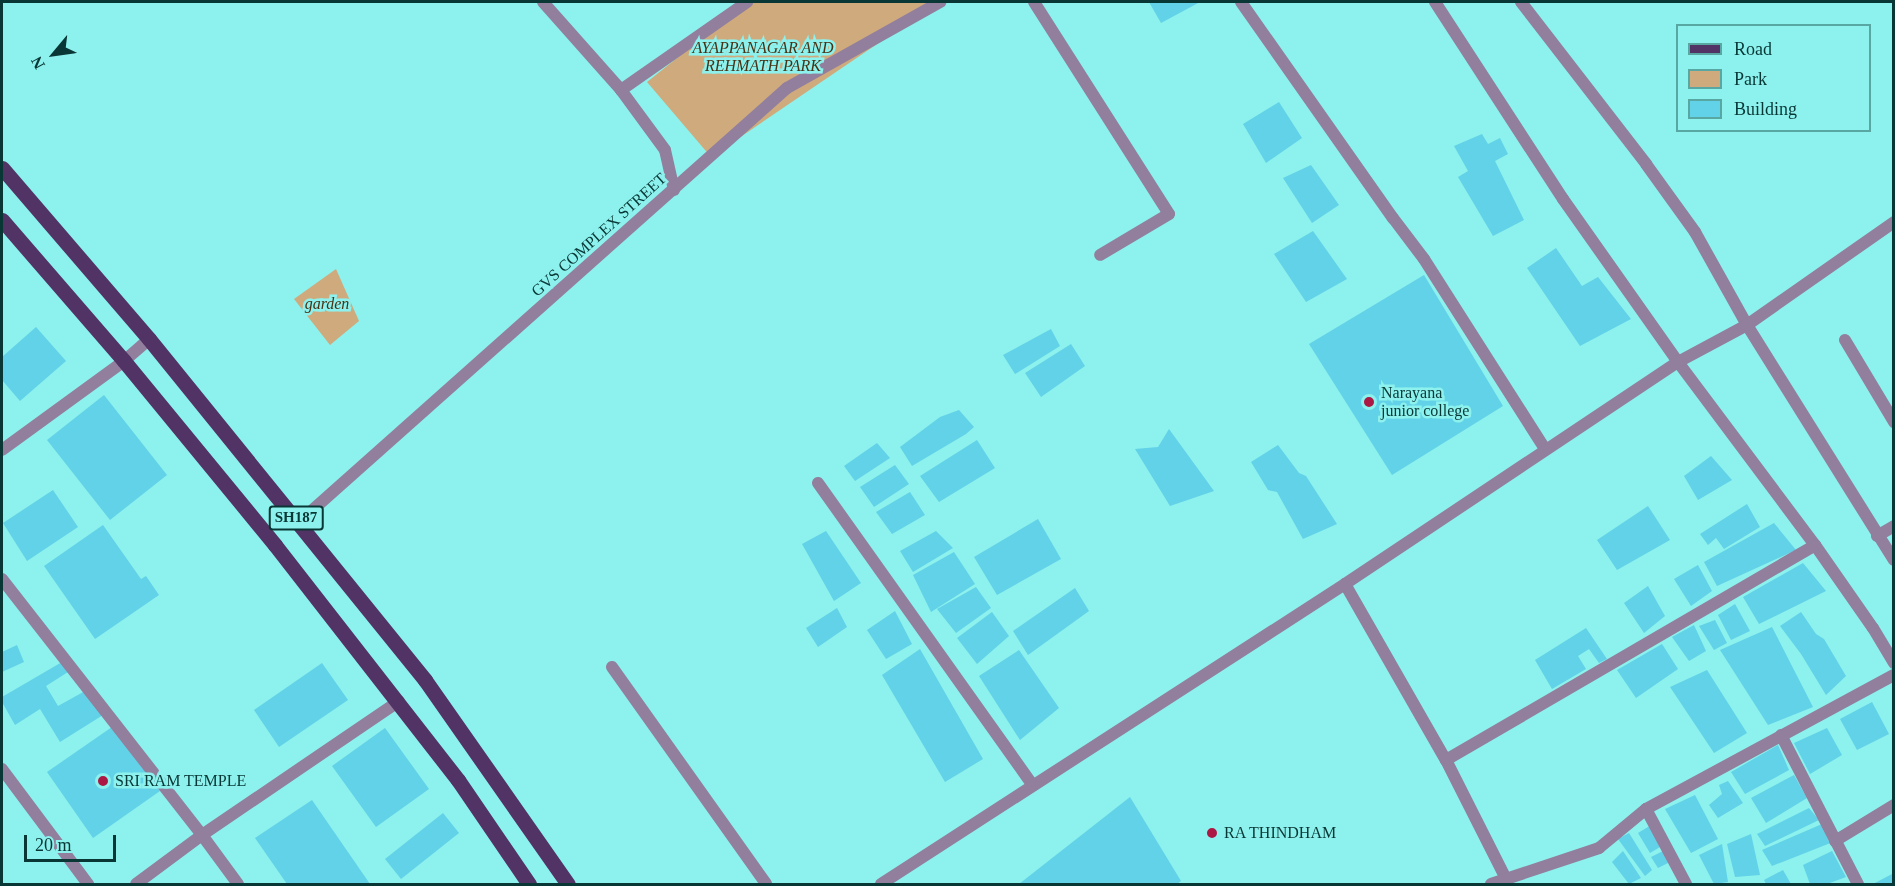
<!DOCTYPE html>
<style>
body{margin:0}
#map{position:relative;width:1895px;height:886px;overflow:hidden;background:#8df1ed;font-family:"Times New Roman",serif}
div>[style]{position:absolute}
.green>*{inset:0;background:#cfaa7d}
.building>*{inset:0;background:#61d2e7}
.minor>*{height:12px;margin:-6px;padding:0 6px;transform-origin:6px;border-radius:6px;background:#917f9d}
.primary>*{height:15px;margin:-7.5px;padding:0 7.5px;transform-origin:7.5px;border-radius:7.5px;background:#523365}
.dots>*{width:16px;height:16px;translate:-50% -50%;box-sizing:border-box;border:3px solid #8df1ed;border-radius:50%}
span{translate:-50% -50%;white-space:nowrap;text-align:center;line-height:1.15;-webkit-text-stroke:5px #8df1ed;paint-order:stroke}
.shield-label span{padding:2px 4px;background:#8df1ed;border:2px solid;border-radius:4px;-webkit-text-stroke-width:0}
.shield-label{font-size:15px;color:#083735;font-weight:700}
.park-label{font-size:16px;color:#493214;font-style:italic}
.street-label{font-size:16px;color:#083735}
.poi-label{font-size:16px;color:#083735}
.left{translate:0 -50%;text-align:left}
.frame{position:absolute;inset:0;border:3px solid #083735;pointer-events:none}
.legend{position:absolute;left:1676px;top:24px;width:195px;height:108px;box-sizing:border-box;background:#8df1ed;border:2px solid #58a7a3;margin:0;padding:8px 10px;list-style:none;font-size:18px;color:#083735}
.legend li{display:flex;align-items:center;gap:12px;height:30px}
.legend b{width:30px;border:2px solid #58a7a3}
.north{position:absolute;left:24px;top:24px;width:60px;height:60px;-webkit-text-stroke:4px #8df1ed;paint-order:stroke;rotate:241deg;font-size:16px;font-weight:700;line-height:24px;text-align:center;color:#083735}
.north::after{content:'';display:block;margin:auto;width:21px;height:27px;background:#083735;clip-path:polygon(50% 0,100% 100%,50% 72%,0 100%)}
.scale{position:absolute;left:24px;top:835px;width:92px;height:27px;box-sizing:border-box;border:3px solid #083735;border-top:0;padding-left:8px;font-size:18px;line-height:21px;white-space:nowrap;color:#083735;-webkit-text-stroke:4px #8df1ed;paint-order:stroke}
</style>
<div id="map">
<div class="green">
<i style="clip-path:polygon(747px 2px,939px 2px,711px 157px,647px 82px)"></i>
<i style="clip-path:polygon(336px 269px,359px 321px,330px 345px,294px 299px)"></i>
</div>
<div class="building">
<i style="clip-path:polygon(1149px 2px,1200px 2px,1161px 23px)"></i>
<i style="clip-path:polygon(1279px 102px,1302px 138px,1266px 163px,1243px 124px)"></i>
<i style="clip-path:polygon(1482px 134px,1488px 144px,1500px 138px,1508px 154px,1495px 161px,1524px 220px,1493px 236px,1458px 177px,1468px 171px,1454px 146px)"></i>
<i style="clip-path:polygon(1311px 165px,1339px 205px,1312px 223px,1283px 178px)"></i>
<i style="clip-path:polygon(1313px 231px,1347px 279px,1306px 302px,1274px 254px)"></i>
<i style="clip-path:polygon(1556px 248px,1582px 286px,1598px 277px,1631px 319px,1580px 346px,1527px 268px)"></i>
<i style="clip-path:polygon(1424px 275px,1503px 406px,1392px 475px,1309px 344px)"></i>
<i style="clip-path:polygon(36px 327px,66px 361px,20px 401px,2px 380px,2px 357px)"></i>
<i style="clip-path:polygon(1051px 329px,1060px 346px,1015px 374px,1003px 355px)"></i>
<i style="clip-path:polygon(1071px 344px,1085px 366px,1041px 397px,1025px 373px)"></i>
<i style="clip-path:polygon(104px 395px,167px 475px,110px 520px,47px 440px)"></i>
<i style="clip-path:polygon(959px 410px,974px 427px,966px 434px,912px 466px,900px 447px,940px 417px)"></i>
<i style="clip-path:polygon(1169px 429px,1214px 491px,1170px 506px,1135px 449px,1158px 447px)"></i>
<i style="clip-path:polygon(977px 440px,995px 468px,939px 502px,920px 476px)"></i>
<i style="clip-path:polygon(877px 443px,890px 458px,855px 481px,844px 466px)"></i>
<i style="clip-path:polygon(1278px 445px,1299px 473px,1306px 476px,1337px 524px,1303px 539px,1277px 492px,1268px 490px,1251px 462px)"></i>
<i style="clip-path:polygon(1711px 456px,1732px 480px,1698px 500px,1684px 476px)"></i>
<i style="clip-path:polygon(895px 465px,909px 484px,874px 507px,860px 487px)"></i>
<i style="clip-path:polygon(53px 490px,78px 527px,27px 561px,3px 523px)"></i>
<i style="clip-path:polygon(910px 492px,925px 515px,892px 534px,876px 512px)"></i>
<i style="clip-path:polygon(1747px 504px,1760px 527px,1724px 549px,1716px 538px,1708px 545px,1700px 534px)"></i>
<i style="clip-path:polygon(1648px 506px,1670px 540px,1617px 570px,1597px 540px)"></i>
<i style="clip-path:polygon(1038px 519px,1061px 559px,997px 595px,974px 557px)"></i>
<i style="clip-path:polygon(1774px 523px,1796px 550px,1717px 586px,1704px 562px)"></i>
<i style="clip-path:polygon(103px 525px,141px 579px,146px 576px,159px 595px,95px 639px,44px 566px)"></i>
<i style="clip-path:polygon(826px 531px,861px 583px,834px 601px,802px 544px)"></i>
<i style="clip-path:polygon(936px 531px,953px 548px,913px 572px,900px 551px)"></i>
<i style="clip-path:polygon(954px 552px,975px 584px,931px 612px,913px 575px)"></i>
<i style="clip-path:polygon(1803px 563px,1826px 591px,1759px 624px,1743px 597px)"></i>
<i style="clip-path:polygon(1698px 565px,1712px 591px,1691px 606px,1674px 579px)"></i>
<i style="clip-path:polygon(1648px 586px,1665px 616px,1644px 633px,1624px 603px)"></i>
<i style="clip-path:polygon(976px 587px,991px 608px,956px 633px,937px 609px)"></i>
<i style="clip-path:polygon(1075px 588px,1089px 611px,1028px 655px,1013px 631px)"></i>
<i style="clip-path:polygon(1735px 604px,1750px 631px,1731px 640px,1718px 615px)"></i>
<i style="clip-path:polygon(837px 608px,847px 627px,818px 647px,806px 628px)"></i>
<i style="clip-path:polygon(895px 611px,912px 644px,886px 659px,867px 630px)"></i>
<i style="clip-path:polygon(992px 612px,1009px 636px,977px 664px,957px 638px)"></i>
<i style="clip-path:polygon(1801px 612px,1816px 634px,1824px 639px,1846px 676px,1826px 695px,1801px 654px,1780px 626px)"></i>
<i style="clip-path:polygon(1715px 620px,1727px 643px,1714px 650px,1699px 626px)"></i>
<i style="clip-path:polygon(1694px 625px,1706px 651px,1689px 661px,1672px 637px)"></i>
<i style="clip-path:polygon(1772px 627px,1813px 707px,1768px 725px,1720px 650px)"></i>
<i style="clip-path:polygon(1586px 628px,1607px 659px,1599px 663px,1589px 649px,1578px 656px,1586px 669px,1552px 689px,1535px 660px)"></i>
<i style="clip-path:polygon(1662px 644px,1678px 669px,1636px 698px,1617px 670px)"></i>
<i style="clip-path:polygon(17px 645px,24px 662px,2px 672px,2px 652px)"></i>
<i style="clip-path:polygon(920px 649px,983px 759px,945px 782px,882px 675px)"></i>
<i style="clip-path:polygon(1019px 650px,1059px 708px,1020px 740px,979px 676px)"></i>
<i style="clip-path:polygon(62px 662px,68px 672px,46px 686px,58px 706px,85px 691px,103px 715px,60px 742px,40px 709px,15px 725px,2px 702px,2px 697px)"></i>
<i style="clip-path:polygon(322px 663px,348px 700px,279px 747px,254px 710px)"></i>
<i style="clip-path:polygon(1707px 670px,1747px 733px,1714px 753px,1670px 687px)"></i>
<i style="clip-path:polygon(1872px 702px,1889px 734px,1857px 750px,1840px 719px)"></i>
<i style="clip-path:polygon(112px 727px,160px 791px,93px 838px,47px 772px)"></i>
<i style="clip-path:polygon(385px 728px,429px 789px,376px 827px,332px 766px)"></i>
<i style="clip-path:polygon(1827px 728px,1842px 755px,1810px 774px,1794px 743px)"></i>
<i style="clip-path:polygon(1778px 745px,1789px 770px,1745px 794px,1731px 772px)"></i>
<i style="clip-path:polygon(1794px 775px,1807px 798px,1766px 823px,1751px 798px)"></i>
<i style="clip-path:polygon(1728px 781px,1743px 803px,1718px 818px,1709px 805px,1722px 794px,1719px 785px)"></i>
<i style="clip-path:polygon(1695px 795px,1718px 839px,1691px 853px,1665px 809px)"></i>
<i style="clip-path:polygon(1130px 797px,1181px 881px,1177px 884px,1019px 884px)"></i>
<i style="clip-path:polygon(312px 800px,370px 884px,287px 884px,255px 838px)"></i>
<i style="clip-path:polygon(1809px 808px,1819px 820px,1765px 846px,1757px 834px)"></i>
<i style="clip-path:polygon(443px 813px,459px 833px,401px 879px,385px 859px)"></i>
<i style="clip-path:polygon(1653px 824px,1665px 844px,1650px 853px,1638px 833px)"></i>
<i style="clip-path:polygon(1822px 824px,1833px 842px,1772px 866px,1762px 850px)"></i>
<i style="clip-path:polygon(1629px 833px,1652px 870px,1645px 876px,1618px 839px)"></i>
<i style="clip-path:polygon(1751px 834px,1760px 875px,1735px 877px,1727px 844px)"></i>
<i style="clip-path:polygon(1722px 844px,1728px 882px,1714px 884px,1699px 855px)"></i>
<i style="clip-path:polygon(1665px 850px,1670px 862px,1658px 868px,1651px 857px)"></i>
<i style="clip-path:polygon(1623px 851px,1641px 878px,1629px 884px,1612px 862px)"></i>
<i style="clip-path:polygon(1832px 851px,1846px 877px,1827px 884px,1810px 884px,1803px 865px)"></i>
<i style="clip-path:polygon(1783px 870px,1791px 884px,1766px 884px,1764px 880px)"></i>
<i style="clip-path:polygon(1894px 873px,1894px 884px,1873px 884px)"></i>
</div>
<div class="minor">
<i style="left:543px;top:2px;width:118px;rotate:48.4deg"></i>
<i style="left:621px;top:90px;width:74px;rotate:53.7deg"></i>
<i style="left:665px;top:150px;width:41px;rotate:77.3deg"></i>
<i style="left:1034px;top:2px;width:251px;rotate:57.5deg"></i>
<i style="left:1169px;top:214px;width:80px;rotate:149.3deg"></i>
<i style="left:1241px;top:2px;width:264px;rotate:54.9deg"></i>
<i style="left:1393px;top:218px;width:51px;rotate:52.9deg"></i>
<i style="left:1424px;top:259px;width:225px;rotate:57.5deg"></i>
<i style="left:1435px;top:2px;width:235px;rotate:57deg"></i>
<i style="left:1563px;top:199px;width:199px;rotate:54.8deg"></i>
<i style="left:1678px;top:362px;width:229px;rotate:53.2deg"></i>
<i style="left:1815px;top:545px;width:101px;rotate:55.1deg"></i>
<i style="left:1873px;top:628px;width:41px;rotate:59deg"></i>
<i style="left:1521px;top:2px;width:205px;rotate:52.3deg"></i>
<i style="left:1646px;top:164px;width:84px;rotate:54.2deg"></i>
<i style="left:1695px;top:232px;width:107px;rotate:60.8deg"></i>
<i style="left:1747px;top:325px;width:277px;rotate:58deg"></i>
<i style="left:621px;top:90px;width:154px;rotate:-34.9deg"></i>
<i style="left:1845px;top:340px;width:96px;rotate:59.1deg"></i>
<i style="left:2px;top:450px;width:151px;rotate:-36.1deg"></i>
<i style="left:124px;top:361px;width:33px;rotate:-41deg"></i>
<i style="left:818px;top:483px;width:371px;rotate:54.6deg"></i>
<i style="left:299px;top:522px;width:653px;rotate:-41.65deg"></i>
<i style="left:787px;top:88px;width:176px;rotate:-29.3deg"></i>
<i style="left:1877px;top:536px;width:20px;rotate:-30deg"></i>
<i style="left:2px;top:579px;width:325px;rotate:52deg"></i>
<i style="left:202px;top:835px;width:82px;rotate:143.4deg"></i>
<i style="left:1345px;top:584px;width:203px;rotate:60.2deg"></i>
<i style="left:1446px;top:760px;width:136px;rotate:63.2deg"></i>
<i style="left:612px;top:667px;width:266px;rotate:54.6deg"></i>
<i style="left:1781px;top:735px;width:168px;rotate:62.7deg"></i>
<i style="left:1446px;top:760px;width:427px;rotate:-30.2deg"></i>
<i style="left:2px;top:769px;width:144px;rotate:53.2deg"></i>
<i style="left:1646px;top:809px;width:85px;rotate:61.9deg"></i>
<i style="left:1835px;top:841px;width:69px;rotate:-31.4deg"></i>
<i style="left:238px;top:884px;width:61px;rotate:-126.3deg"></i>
<i style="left:202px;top:835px;width:238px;rotate:-34.2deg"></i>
<i style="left:881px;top:884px;width:553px;rotate:-32.88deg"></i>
<i style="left:1345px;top:584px;width:400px;rotate:-33.7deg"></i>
<i style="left:1678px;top:362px;width:78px;rotate:-28.2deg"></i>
<i style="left:1747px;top:325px;width:179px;rotate:-35deg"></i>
<i style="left:1491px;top:884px;width:114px;rotate:-18.4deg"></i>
<i style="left:1599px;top:848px;width:61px;rotate:-39.7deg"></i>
<i style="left:1646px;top:809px;width:282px;rotate:-28.4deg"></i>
</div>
<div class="primary">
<i style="left:2px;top:168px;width:225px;rotate:49.3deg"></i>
<i style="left:149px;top:339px;width:439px;rotate:51deg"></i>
<i style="left:425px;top:680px;width:249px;rotate:55deg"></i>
<i style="left:2px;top:220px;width:186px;rotate:49.1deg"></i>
<i style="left:124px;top:361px;width:238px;rotate:50.6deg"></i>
<i style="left:275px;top:545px;width:298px;rotate:52.1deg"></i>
<i style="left:458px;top:780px;width:126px;rotate:55.7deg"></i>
</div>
<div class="dots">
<i style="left:1369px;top:402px;background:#ac1844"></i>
<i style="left:103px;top:781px;background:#ac1844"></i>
<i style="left:1212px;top:833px;background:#ac1844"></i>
</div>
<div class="shield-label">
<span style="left:296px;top:518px">SH187</span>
</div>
<div class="park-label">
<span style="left:763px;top:57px">AYAPPANAGAR AND<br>REHMATH PARK</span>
<span style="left:327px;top:304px">garden</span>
</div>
<div class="street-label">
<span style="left:599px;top:235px;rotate:-42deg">GVS COMPLEX STREET</span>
</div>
<div class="poi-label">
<span class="left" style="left:1381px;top:402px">Narayana<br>junior college</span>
<span class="left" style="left:115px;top:781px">SRI RAM TEMPLE</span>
<span class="left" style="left:1224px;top:833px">RA THINDHAM</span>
</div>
<div class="frame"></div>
<ul class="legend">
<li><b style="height:8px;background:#523365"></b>Road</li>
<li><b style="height:16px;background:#cfaa7d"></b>Park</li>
<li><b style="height:16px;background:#61d2e7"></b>Building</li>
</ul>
<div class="north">N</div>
<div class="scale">20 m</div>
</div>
